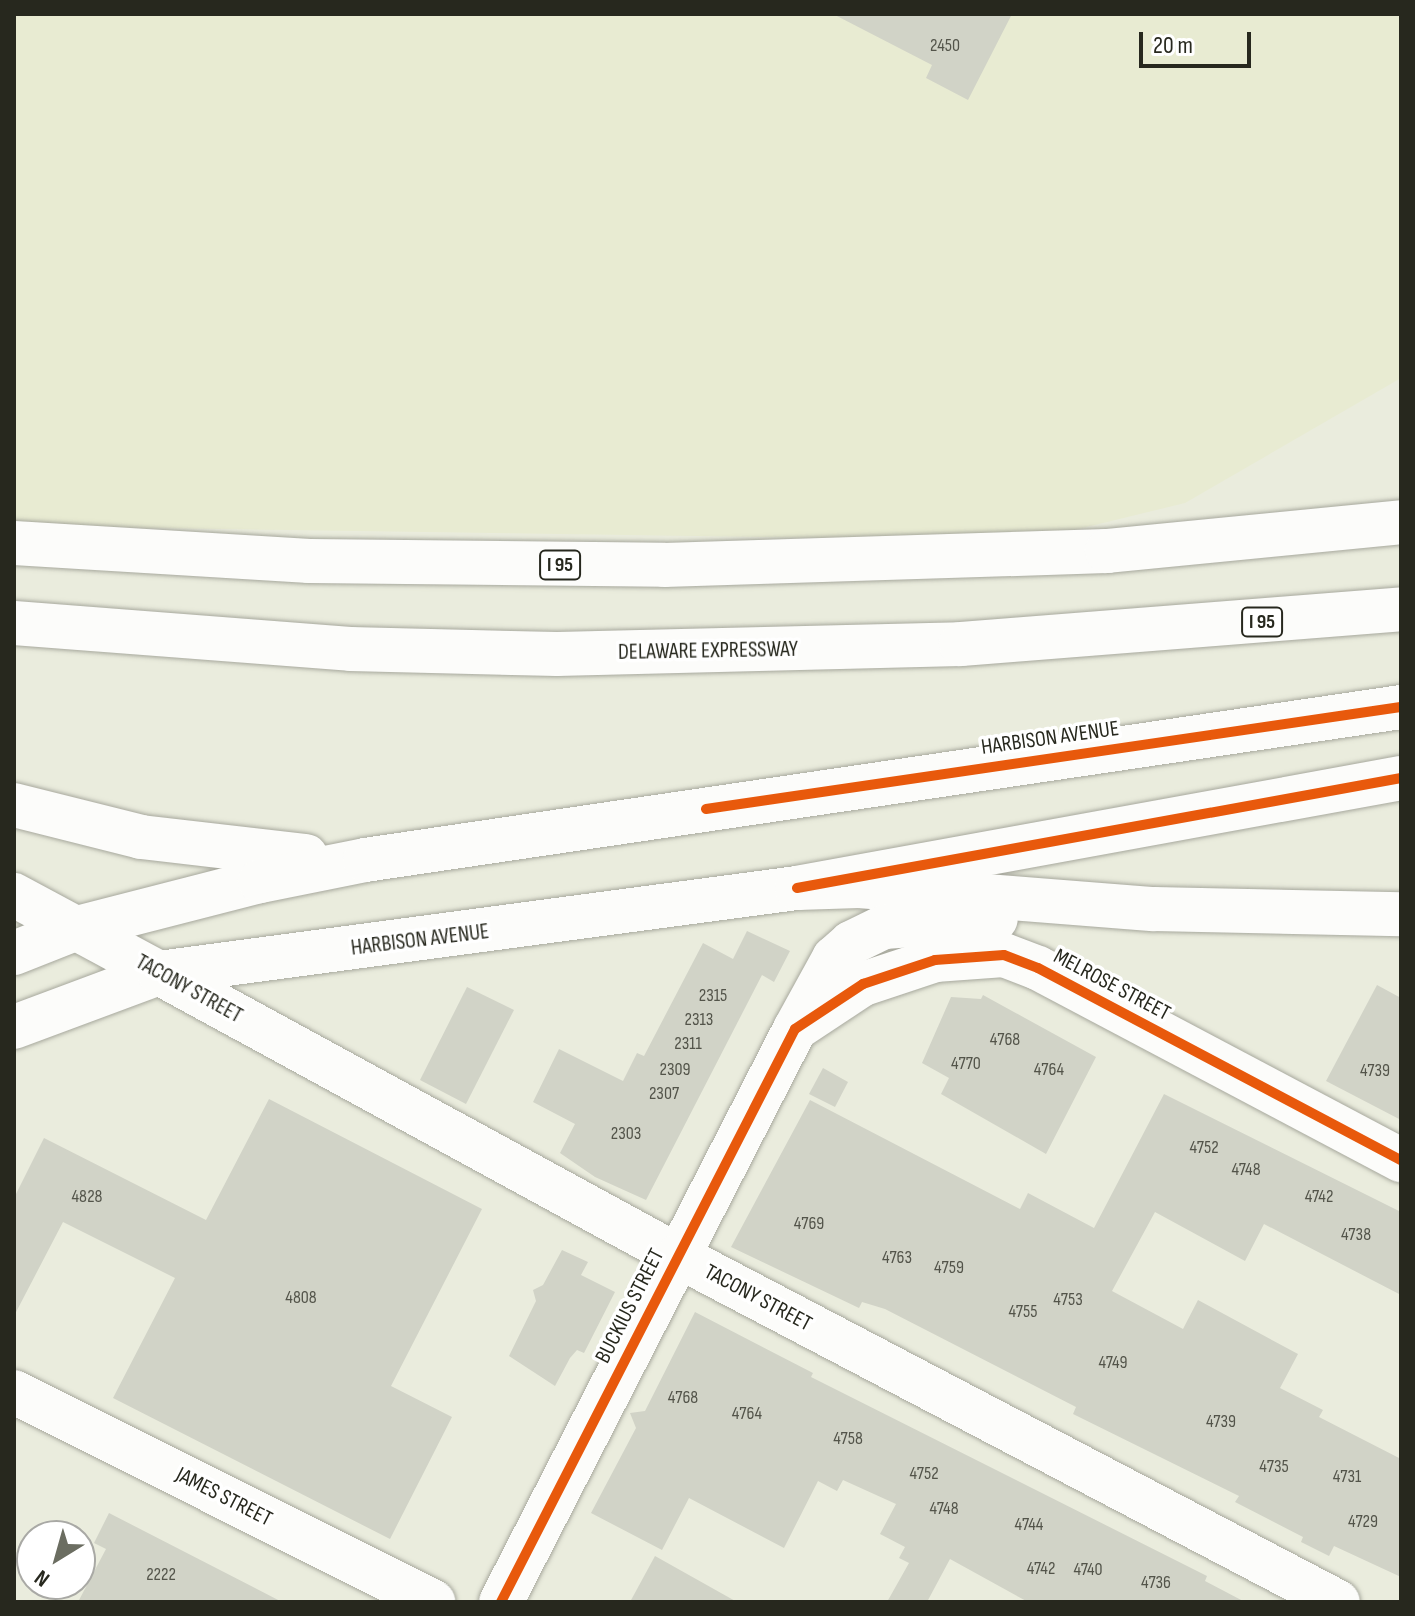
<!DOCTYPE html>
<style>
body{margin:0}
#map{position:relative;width:1415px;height:1616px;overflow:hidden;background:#eaecdd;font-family:"Sofia Sans Condensed",sans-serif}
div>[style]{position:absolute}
.built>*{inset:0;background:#e8ebd2}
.building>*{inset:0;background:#d1d3c7}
.roads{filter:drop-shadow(0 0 2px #a7a89d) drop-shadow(0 0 2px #a7a89d)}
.minor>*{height:44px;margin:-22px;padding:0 22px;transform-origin:22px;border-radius:22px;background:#fcfcfa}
.secondary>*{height:44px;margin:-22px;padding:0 22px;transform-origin:22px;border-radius:22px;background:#fcfcfa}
.primary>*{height:44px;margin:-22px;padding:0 22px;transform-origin:22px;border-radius:22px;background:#fcfcfa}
.motorway>*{height:44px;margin:-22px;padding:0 22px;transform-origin:22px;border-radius:22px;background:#fcfcfa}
.cycleway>*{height:10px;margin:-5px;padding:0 5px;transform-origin:5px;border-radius:5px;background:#e8590c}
span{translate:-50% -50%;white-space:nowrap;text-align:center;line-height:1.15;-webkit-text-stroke:7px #fff;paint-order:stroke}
.number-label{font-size:18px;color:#53544a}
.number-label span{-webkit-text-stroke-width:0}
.shield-label span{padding:2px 6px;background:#fff;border:2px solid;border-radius:6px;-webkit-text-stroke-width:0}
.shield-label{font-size:20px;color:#27281e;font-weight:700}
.street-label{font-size:22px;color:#27281e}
.frame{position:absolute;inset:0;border:16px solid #27281e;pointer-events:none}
.north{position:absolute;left:16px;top:1520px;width:80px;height:80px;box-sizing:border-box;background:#fff;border:2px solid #a9a9a5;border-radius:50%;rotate:217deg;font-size:22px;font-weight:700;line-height:32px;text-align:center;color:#27281e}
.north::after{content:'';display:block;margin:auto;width:28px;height:36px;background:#6b6d61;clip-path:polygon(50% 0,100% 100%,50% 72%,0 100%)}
.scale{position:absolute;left:1139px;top:32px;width:112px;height:36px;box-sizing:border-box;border:4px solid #27281e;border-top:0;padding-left:10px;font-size:24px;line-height:28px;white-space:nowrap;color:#27281e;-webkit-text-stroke:6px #fff;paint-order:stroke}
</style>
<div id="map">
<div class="built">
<i style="clip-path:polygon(14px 14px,1401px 14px,1401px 378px,1185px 503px,1029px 541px,14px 526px)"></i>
</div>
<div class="building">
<i style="clip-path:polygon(833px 14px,1012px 14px,968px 100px,926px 78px,932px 65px)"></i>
<i style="clip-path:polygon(747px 931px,790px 951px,774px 982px,762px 975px,646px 1200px,595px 1177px,560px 1153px,575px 1124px,533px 1102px,559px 1049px,623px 1081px,637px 1053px,644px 1056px,703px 943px,733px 959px)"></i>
<i style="clip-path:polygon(1377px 985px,1401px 998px,1401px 1120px,1326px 1081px)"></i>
<i style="clip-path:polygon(467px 987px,514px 1010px,466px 1104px,420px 1080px)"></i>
<i style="clip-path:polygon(983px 995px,1096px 1057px,1046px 1154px,941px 1094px,949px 1078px,922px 1063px,951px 997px,981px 999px)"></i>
<i style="clip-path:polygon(823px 1068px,848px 1082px,835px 1107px,809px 1094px)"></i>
<i style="clip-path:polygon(1164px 1094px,1401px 1212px,1401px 1295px,1264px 1224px,1245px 1261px,1155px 1212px,1112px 1291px,1183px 1329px,1198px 1300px,1298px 1354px,1280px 1388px,1323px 1410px,1319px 1417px,1401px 1459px,1401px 1577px,1334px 1546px,1329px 1556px,1301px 1542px,1303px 1537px,1235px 1502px,1239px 1496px,1073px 1414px,1076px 1407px,885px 1309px,862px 1302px,859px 1308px,731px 1247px,810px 1100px,1020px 1209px,1028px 1193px,1094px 1228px)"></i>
<i style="clip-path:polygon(269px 1099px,482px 1209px,391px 1386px,452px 1417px,390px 1539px,113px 1398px,175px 1278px,63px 1222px,14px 1316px,14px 1198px,44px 1138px,206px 1220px)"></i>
<i style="clip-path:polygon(562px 1250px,588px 1262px,581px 1275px,615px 1292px,584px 1353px,577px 1350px,570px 1358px,555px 1386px,509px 1356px,536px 1301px,533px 1290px,543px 1285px)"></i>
<i style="clip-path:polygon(695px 1312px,813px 1373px,811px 1377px,1207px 1576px,1205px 1581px,1245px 1602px,1028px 1602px,950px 1559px,927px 1602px,887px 1602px,909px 1563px,899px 1558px,905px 1547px,880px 1534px,896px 1504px,843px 1480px,837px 1491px,818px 1481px,784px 1548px,689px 1498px,662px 1550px,591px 1513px,636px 1428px,630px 1413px,645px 1411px)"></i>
<i style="clip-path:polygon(109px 1513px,282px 1602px,78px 1602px,106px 1549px,94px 1543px)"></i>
<i style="clip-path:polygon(655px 1556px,737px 1602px,630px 1602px)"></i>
</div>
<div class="roads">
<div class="minor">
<i style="left:14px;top:1392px;width:469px;rotate:26.6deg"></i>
<i style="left:501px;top:1602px;width:644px;rotate:-62.84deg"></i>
<i style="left:795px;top:1029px;width:82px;rotate:-33.5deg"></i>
<i style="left:863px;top:984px;width:76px;rotate:-18.4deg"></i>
<i style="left:935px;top:960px;width:69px;rotate:-4.1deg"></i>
<i style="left:1004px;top:955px;width:36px;rotate:21deg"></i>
<i style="left:1038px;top:968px;width:411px;rotate:27.9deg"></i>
</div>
<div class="secondary">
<i style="left:159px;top:973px;width:591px;rotate:28.6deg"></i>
<i style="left:678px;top:1256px;width:745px;rotate:27.67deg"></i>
</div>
<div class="primary">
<i style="left:14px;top:805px;width:131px;rotate:14.1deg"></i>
<i style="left:141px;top:837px;width:166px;rotate:6.6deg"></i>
<i style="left:14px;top:895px;width:165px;rotate:28.3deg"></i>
<i style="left:14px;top:953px;width:68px;rotate:-21.6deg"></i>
<i style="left:77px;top:928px;width:189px;rotate:-14.4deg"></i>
<i style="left:260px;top:881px;width:107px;rotate:-11.3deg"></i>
<i style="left:365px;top:860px;width:1047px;rotate:-8.4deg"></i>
<i style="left:14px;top:1027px;width:155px;rotate:-20.4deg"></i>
<i style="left:159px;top:973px;width:644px;rotate:-7.59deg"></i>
<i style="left:797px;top:888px;width:614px;rotate:-10.32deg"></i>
</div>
<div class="motorway">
<i style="left:14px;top:543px;width:296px;rotate:3.5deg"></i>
<i style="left:309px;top:561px;width:355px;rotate:0.6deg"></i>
<i style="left:664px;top:565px;width:443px;rotate:-1.8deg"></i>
<i style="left:1107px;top:551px;width:295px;rotate:-5.6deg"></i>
<i style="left:14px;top:623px;width:337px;rotate:4.4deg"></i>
<i style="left:350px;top:649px;width:207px;rotate:1.4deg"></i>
<i style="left:557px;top:654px;width:404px;rotate:-1.4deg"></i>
<i style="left:961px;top:644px;width:441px;rotate:-4.5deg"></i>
<i style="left:797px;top:888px;width:62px;rotate:-1.8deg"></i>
<i style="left:859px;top:886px;width:296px;rotate:4.5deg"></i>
<i style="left:1154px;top:909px;width:247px;rotate:1.2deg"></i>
<i style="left:795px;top:1029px;width:81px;rotate:-61.2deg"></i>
<i style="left:834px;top:958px;width:23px;rotate:-41deg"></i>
<i style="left:851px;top:943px;width:37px;rotate:-26deg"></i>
<i style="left:884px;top:927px;width:112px;rotate:-4.1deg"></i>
</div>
</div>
<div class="cycleway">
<i style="left:706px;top:809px;width:702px;rotate:-8.35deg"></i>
<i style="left:797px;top:888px;width:614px;rotate:-10.32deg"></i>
<i style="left:501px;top:1602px;width:644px;rotate:-62.84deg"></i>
<i style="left:795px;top:1029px;width:82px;rotate:-33.5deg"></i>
<i style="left:863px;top:984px;width:76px;rotate:-18.4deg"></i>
<i style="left:935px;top:960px;width:69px;rotate:-4.1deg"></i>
<i style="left:1004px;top:955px;width:36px;rotate:21deg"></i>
<i style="left:1038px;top:968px;width:411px;rotate:27.9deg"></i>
</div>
<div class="number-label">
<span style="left:945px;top:46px">2450</span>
<span style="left:713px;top:996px">2315</span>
<span style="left:699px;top:1020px">2313</span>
<span style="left:1005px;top:1040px">4768</span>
<span style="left:688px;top:1044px">2311</span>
<span style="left:966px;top:1064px">4770</span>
<span style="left:675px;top:1070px">2309</span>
<span style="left:1049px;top:1070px">4764</span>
<span style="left:1375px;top:1071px">4739</span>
<span style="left:664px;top:1094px">2307</span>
<span style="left:626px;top:1134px">2303</span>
<span style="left:1204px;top:1148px">4752</span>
<span style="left:1246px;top:1170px">4748</span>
<span style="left:87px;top:1197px">4828</span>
<span style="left:1319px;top:1197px">4742</span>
<span style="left:809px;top:1224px">4769</span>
<span style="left:1356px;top:1235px">4738</span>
<span style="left:897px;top:1258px">4763</span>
<span style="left:949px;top:1268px">4759</span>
<span style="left:301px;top:1298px">4808</span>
<span style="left:1068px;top:1300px">4753</span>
<span style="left:1023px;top:1312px">4755</span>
<span style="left:1113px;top:1363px">4749</span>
<span style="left:683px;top:1398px">4768</span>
<span style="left:747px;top:1414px">4764</span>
<span style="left:1221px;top:1422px">4739</span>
<span style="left:848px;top:1439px">4758</span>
<span style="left:1274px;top:1467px">4735</span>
<span style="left:924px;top:1474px">4752</span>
<span style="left:1347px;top:1477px">4731</span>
<span style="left:944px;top:1509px">4748</span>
<span style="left:1363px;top:1522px">4729</span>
<span style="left:1029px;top:1525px">4744</span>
<span style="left:1041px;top:1569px">4742</span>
<span style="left:1088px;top:1570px">4740</span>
<span style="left:161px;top:1575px">2222</span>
<span style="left:1156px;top:1583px">4736</span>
</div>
<div class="shield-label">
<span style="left:560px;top:565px">I 95</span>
<span style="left:1262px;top:622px">I 95</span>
</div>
<div class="street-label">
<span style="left:708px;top:651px;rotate:-1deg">DELAWARE EXPRESSWAY</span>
<span style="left:1050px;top:738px;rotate:-8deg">HARBISON AVENUE</span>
<span style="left:420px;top:940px;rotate:-7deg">HARBISON AVENUE</span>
<span style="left:1112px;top:985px;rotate:28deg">MELROSE STREET</span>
<span style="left:189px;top:989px;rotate:29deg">TACONY STREET</span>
<span style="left:758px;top:1298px;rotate:28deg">TACONY STREET</span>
<span style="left:630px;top:1306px;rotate:-63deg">BUCKIUS STREET</span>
<span style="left:224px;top:1497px;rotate:27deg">JAMES STREET</span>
</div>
<div class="frame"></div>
<div class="north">N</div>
<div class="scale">20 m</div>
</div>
